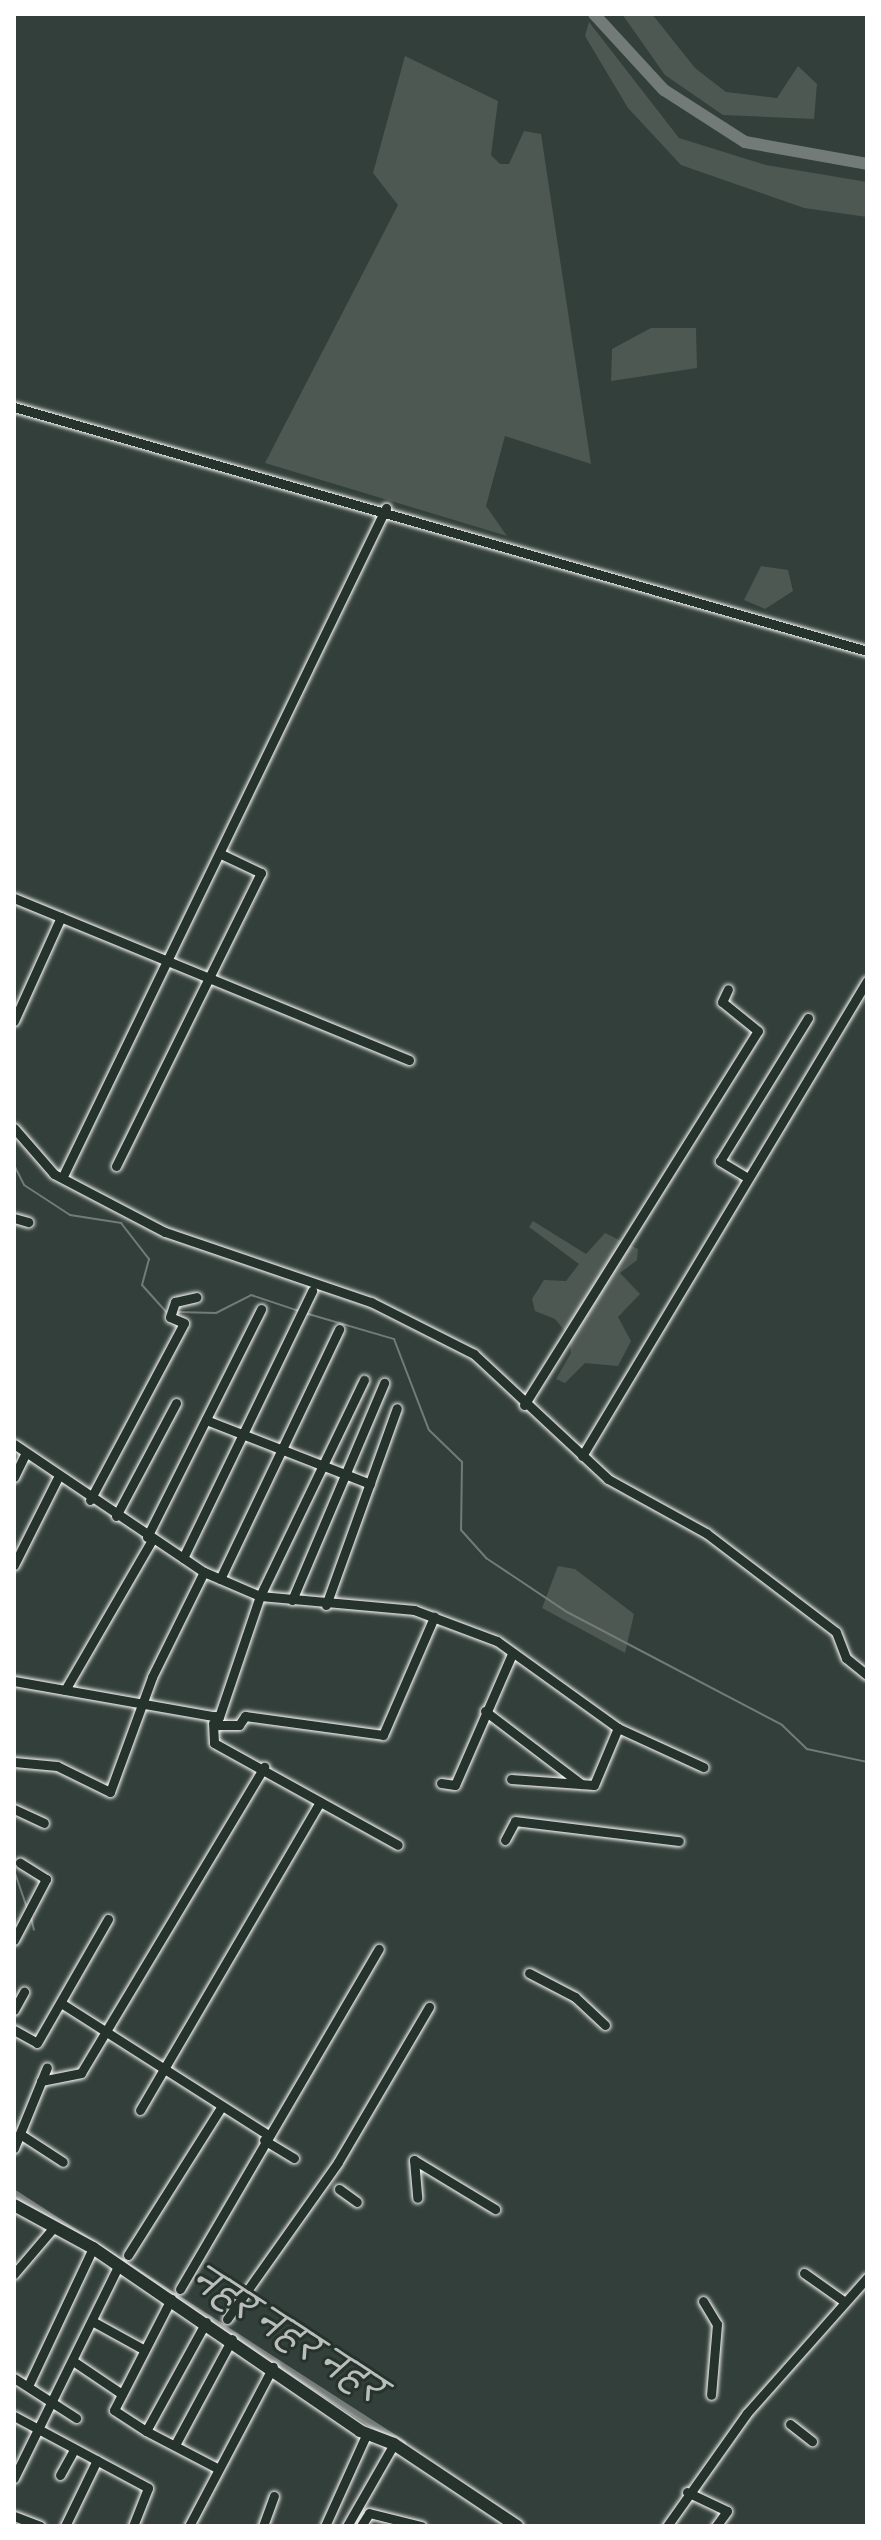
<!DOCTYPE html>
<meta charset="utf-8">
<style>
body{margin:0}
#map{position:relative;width:881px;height:2540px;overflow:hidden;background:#333f3a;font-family:Caveat,"Playpen Sans Deva",sans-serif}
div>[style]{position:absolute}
.green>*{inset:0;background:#4d5853}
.stream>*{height:2px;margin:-1px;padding:0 1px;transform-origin:1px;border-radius:1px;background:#737b78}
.canal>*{height:7px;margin:-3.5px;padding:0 3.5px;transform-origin:3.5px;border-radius:3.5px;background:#737b78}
.river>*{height:12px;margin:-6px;padding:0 6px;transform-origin:6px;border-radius:6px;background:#737b78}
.roads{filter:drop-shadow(0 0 2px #fff) drop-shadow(0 0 2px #fff)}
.minor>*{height:9px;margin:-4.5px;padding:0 4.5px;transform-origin:4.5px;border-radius:4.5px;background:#26332d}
.major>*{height:12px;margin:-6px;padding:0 6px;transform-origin:6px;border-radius:6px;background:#26332d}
span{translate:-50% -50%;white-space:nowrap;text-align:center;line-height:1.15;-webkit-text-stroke:6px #26332d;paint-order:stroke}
.water-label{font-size:36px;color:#b9bdbc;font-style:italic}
.frame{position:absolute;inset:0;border:16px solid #fff;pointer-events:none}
</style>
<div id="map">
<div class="green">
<i style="clip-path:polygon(622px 14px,652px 14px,695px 68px,726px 92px,777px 98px,798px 66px,817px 84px,814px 119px,723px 115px,665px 75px)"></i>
<i style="clip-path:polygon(589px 22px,679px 138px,766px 165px,867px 182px,867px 217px,804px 208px,681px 165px,628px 108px,585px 36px)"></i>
<i style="clip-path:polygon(405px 56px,498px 101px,491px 155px,500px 164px,509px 164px,524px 131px,541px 134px,591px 464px,505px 436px,486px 506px,507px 536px,265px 463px,398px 205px,373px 173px)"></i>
<i style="clip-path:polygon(651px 328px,696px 328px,697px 368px,611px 381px,612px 349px)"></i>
<i style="clip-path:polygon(761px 566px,788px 570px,793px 591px,765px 609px,744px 600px)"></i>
<i style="clip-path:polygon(533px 1221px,586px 1254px,605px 1233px,638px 1249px,637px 1260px,620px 1273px,640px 1294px,618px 1317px,631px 1341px,618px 1366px,585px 1363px,565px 1383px,556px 1379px,571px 1353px,569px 1336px,555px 1319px,535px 1311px,532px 1299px,544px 1280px,566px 1281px,579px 1264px,529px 1227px)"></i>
<i style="clip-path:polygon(558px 1566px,575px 1569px,634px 1614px,625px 1653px,542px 1608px)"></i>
</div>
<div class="stream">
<i style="left:14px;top:1165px;width:22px;rotate:63deg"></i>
<i style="left:24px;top:1185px;width:55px;rotate:33.1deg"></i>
<i style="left:70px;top:1215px;width:52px;rotate:8.9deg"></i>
<i style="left:121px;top:1223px;width:46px;rotate:52.1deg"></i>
<i style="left:149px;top:1259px;width:27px;rotate:105deg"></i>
<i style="left:142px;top:1285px;width:36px;rotate:48deg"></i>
<i style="left:176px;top:1312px;width:40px;rotate:1.4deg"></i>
<i style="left:216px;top:1313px;width:39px;rotate:-27deg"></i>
<i style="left:251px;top:1295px;width:51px;rotate:18.4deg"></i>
<i style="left:305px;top:1313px;width:93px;rotate:16.3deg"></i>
<i style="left:394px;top:1339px;width:97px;rotate:69deg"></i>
<i style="left:429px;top:1430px;width:46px;rotate:44.1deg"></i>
<i style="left:462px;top:1462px;width:68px;rotate:90.8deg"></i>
<i style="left:461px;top:1530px;width:38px;rotate:48deg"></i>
<i style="left:486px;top:1558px;width:97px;rotate:33.7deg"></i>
<i style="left:567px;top:1612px;width:243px;rotate:27.7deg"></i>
<i style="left:782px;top:1725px;width:35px;rotate:44deg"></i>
<i style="left:807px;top:1749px;width:61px;rotate:12.2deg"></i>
<i style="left:14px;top:1816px;width:30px;rotate:90deg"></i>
<i style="left:14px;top:1870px;width:40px;rotate:71.1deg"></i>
<i style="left:31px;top:1917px;width:13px;rotate:77deg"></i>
</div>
<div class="canal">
<i style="left:14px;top:2193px;width:462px;rotate:32.8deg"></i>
</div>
<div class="river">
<i style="left:594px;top:14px;width:103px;rotate:47.4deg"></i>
<i style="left:664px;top:90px;width:96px;rotate:32.7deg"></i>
<i style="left:745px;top:142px;width:124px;rotate:10.2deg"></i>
</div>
<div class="roads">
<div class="minor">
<i style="left:14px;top:407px;width:887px;rotate:15.96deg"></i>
<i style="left:14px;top:898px;width:427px;rotate:22.3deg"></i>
<i style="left:14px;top:1021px;width:114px;rotate:-65.7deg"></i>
<i style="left:14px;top:1128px;width:61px;rotate:49deg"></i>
<i style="left:54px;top:1174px;width:125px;rotate:27.6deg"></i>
<i style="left:165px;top:1232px;width:218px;rotate:18.8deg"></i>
<i style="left:371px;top:1302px;width:115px;rotate:26.8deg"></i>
<i style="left:474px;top:1354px;width:183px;rotate:43deg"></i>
<i style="left:608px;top:1479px;width:112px;rotate:28.9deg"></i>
<i style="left:706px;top:1533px;width:163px;rotate:37.3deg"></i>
<i style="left:836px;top:1632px;width:28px;rotate:69deg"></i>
<i style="left:846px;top:1658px;width:27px;rotate:39deg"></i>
<i style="left:116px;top:1166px;width:327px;rotate:-63.7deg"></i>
<i style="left:261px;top:873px;width:44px;rotate:-154.6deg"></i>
<i style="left:64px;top:1174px;width:740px;rotate:-64.2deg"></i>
<i style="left:748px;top:1178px;width:33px;rotate:-149deg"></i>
<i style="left:720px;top:1161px;width:168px;rotate:-58.4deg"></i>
<i style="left:14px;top:1218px;width:15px;rotate:16deg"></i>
<i style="left:524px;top:1405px;width:441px;rotate:-58deg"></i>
<i style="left:758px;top:1031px;width:46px;rotate:-141.1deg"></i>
<i style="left:722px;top:1002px;width:14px;rotate:-65deg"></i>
<i style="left:206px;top:1420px;width:176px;rotate:21.3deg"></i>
<i style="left:14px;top:1444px;width:229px;rotate:34deg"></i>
<i style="left:204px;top:1572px;width:61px;rotate:23.2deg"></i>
<i style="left:260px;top:1596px;width:155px;rotate:5.2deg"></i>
<i style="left:414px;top:1610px;width:89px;rotate:20.5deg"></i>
<i style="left:497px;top:1641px;width:149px;rotate:35.7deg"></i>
<i style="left:618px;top:1728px;width:94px;rotate:24.6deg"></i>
<i style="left:582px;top:1456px;width:554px;rotate:-59.04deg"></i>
<i style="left:14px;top:1477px;width:25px;rotate:-64deg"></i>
<i style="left:90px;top:1500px;width:200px;rotate:-62deg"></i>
<i style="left:184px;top:1323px;width:15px;rotate:-157deg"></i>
<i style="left:170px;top:1317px;width:16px;rotate:-72deg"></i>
<i style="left:175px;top:1302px;width:22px;rotate:-13deg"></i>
<i style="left:116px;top:1516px;width:128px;rotate:-62deg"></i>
<i style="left:147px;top:1537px;width:255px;rotate:-63.4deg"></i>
<i style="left:183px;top:1558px;width:297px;rotate:-64.2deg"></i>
<i style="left:14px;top:1565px;width:96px;rotate:-63.4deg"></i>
<i style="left:220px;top:1579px;width:277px;rotate:-64.5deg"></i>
<i style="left:292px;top:1600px;width:236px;rotate:-67deg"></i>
<i style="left:326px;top:1605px;width:209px;rotate:-70.2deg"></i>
<i style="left:14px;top:1681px;width:208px;rotate:10deg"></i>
<i style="left:219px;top:1717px;width:128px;rotate:-71.3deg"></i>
<i style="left:260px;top:1596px;width:240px;rotate:-64.3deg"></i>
<i style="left:65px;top:1690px;width:173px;rotate:-59.9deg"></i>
<i style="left:485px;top:1711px;width:121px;rotate:37.2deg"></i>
<i style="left:215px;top:1716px;width:10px;rotate:66deg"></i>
<i style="left:219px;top:1725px;width:20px"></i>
<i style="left:239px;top:1725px;width:11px;rotate:-56deg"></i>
<i style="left:245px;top:1716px;width:139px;rotate:7.8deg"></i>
<i style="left:383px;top:1735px;width:129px;rotate:-66.6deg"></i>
<i style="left:213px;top:1723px;width:20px;rotate:87deg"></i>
<i style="left:214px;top:1743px;width:210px;rotate:29deg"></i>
<i style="left:14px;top:1762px;width:43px;rotate:5.3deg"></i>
<i style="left:57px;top:1766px;width:59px;rotate:26.1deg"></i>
<i style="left:110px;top:1792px;width:122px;rotate:-69.9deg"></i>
<i style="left:152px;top:1677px;width:117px;rotate:-63.7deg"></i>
<i style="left:511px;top:1779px;width:83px;rotate:4.1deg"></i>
<i style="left:594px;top:1785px;width:62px;rotate:-67.2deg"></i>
<i style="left:441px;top:1783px;width:14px;rotate:8deg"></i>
<i style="left:455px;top:1785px;width:143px;rotate:-66.5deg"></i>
<i style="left:14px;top:1809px;width:33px;rotate:25deg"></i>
<i style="left:505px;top:1840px;width:21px;rotate:-62deg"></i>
<i style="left:515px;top:1821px;width:165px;rotate:7deg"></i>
<i style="left:14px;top:1940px;width:69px;rotate:-62.3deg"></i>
<i style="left:46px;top:1879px;width:31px;rotate:-148deg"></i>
<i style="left:529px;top:1973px;width:52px;rotate:27.6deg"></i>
<i style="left:575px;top:1997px;width:41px;rotate:43deg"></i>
<i style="left:61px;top:2003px;width:244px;rotate:32.5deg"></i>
<i style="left:14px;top:2010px;width:21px;rotate:-61deg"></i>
<i style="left:14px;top:2030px;width:26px;rotate:29deg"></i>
<i style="left:37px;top:2043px;width:143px;rotate:-60.2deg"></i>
<i style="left:41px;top:2081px;width:41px;rotate:-11.3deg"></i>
<i style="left:81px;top:2073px;width:357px;rotate:-59.1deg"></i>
<i style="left:140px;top:2110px;width:357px;rotate:-59.7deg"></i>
<i style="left:20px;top:2134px;width:51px;rotate:33.1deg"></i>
<i style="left:264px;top:2140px;width:35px;rotate:31deg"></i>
<i style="left:14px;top:2148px;width:87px;rotate:-67.8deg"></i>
<i style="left:414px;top:2160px;width:95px;rotate:31.2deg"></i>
<i style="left:414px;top:2160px;width:38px;rotate:85deg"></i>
<i style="left:339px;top:2189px;width:22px;rotate:36deg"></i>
<i style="left:128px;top:2255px;width:176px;rotate:-57.8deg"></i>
<i style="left:804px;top:2273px;width:50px;rotate:35.3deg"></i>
<i style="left:14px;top:2274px;width:62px;rotate:-49.6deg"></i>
<i style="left:180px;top:2289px;width:394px;rotate:-59.7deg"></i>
<i style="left:703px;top:2301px;width:27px;rotate:59deg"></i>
<i style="left:717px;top:2324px;width:71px;rotate:94.8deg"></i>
<i style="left:227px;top:2319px;width:192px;rotate:-54.7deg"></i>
<i style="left:338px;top:2162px;width:180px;rotate:-59.6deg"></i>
<i style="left:92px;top:2321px;width:58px;rotate:28.8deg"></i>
<i style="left:206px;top:2322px;width:124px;rotate:118.8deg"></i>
<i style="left:146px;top:2431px;width:80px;rotate:27.5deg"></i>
<i style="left:73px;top:2361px;width:59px;rotate:34deg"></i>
<i style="left:14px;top:2378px;width:74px;rotate:32.8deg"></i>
<i style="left:28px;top:2386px;width:153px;rotate:-64.8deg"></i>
<i style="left:14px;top:2416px;width:152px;rotate:28.2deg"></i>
<i style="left:148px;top:2488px;width:41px;rotate:111.5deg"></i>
<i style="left:790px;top:2424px;width:28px;rotate:38deg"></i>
<i style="left:146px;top:2431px;width:38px;rotate:-147deg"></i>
<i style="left:114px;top:2410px;width:125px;rotate:-62.8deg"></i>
<i style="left:176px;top:2443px;width:118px;rotate:-61.7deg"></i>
<i style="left:60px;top:2475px;width:29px;rotate:-61deg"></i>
<i style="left:14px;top:2478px;width:237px;rotate:-63.8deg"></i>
<i style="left:687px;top:2492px;width:44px;rotate:25.4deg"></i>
<i style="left:727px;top:2511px;width:19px;rotate:126deg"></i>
<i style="left:14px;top:2516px;width:28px;rotate:21deg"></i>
<i style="left:65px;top:2526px;width:73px;rotate:-64.1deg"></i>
<i style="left:189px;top:2526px;width:180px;rotate:-62.2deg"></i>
<i style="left:263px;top:2526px;width:32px;rotate:-70deg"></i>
<i style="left:325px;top:2526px;width:102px;rotate:-65.7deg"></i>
<i style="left:347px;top:2526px;width:95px;rotate:-60.2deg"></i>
<i style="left:361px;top:2526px;width:15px;rotate:-58deg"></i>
<i style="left:369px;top:2513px;width:54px;rotate:14deg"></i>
<i style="left:667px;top:2526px;width:138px;rotate:-54.7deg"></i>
<i style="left:747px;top:2413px;width:181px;rotate:-48.4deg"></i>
</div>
<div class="major">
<i style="left:14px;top:2205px;width:90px;rotate:28.6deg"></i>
<i style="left:93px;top:2248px;width:324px;rotate:34.4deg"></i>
<i style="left:360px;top:2431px;width:36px;rotate:21deg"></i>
<i style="left:394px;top:2444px;width:148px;rotate:33.7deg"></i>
</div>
</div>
<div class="water-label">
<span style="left:287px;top:2335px;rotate:33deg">नहर नहर नहर</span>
</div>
<div class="frame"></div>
</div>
